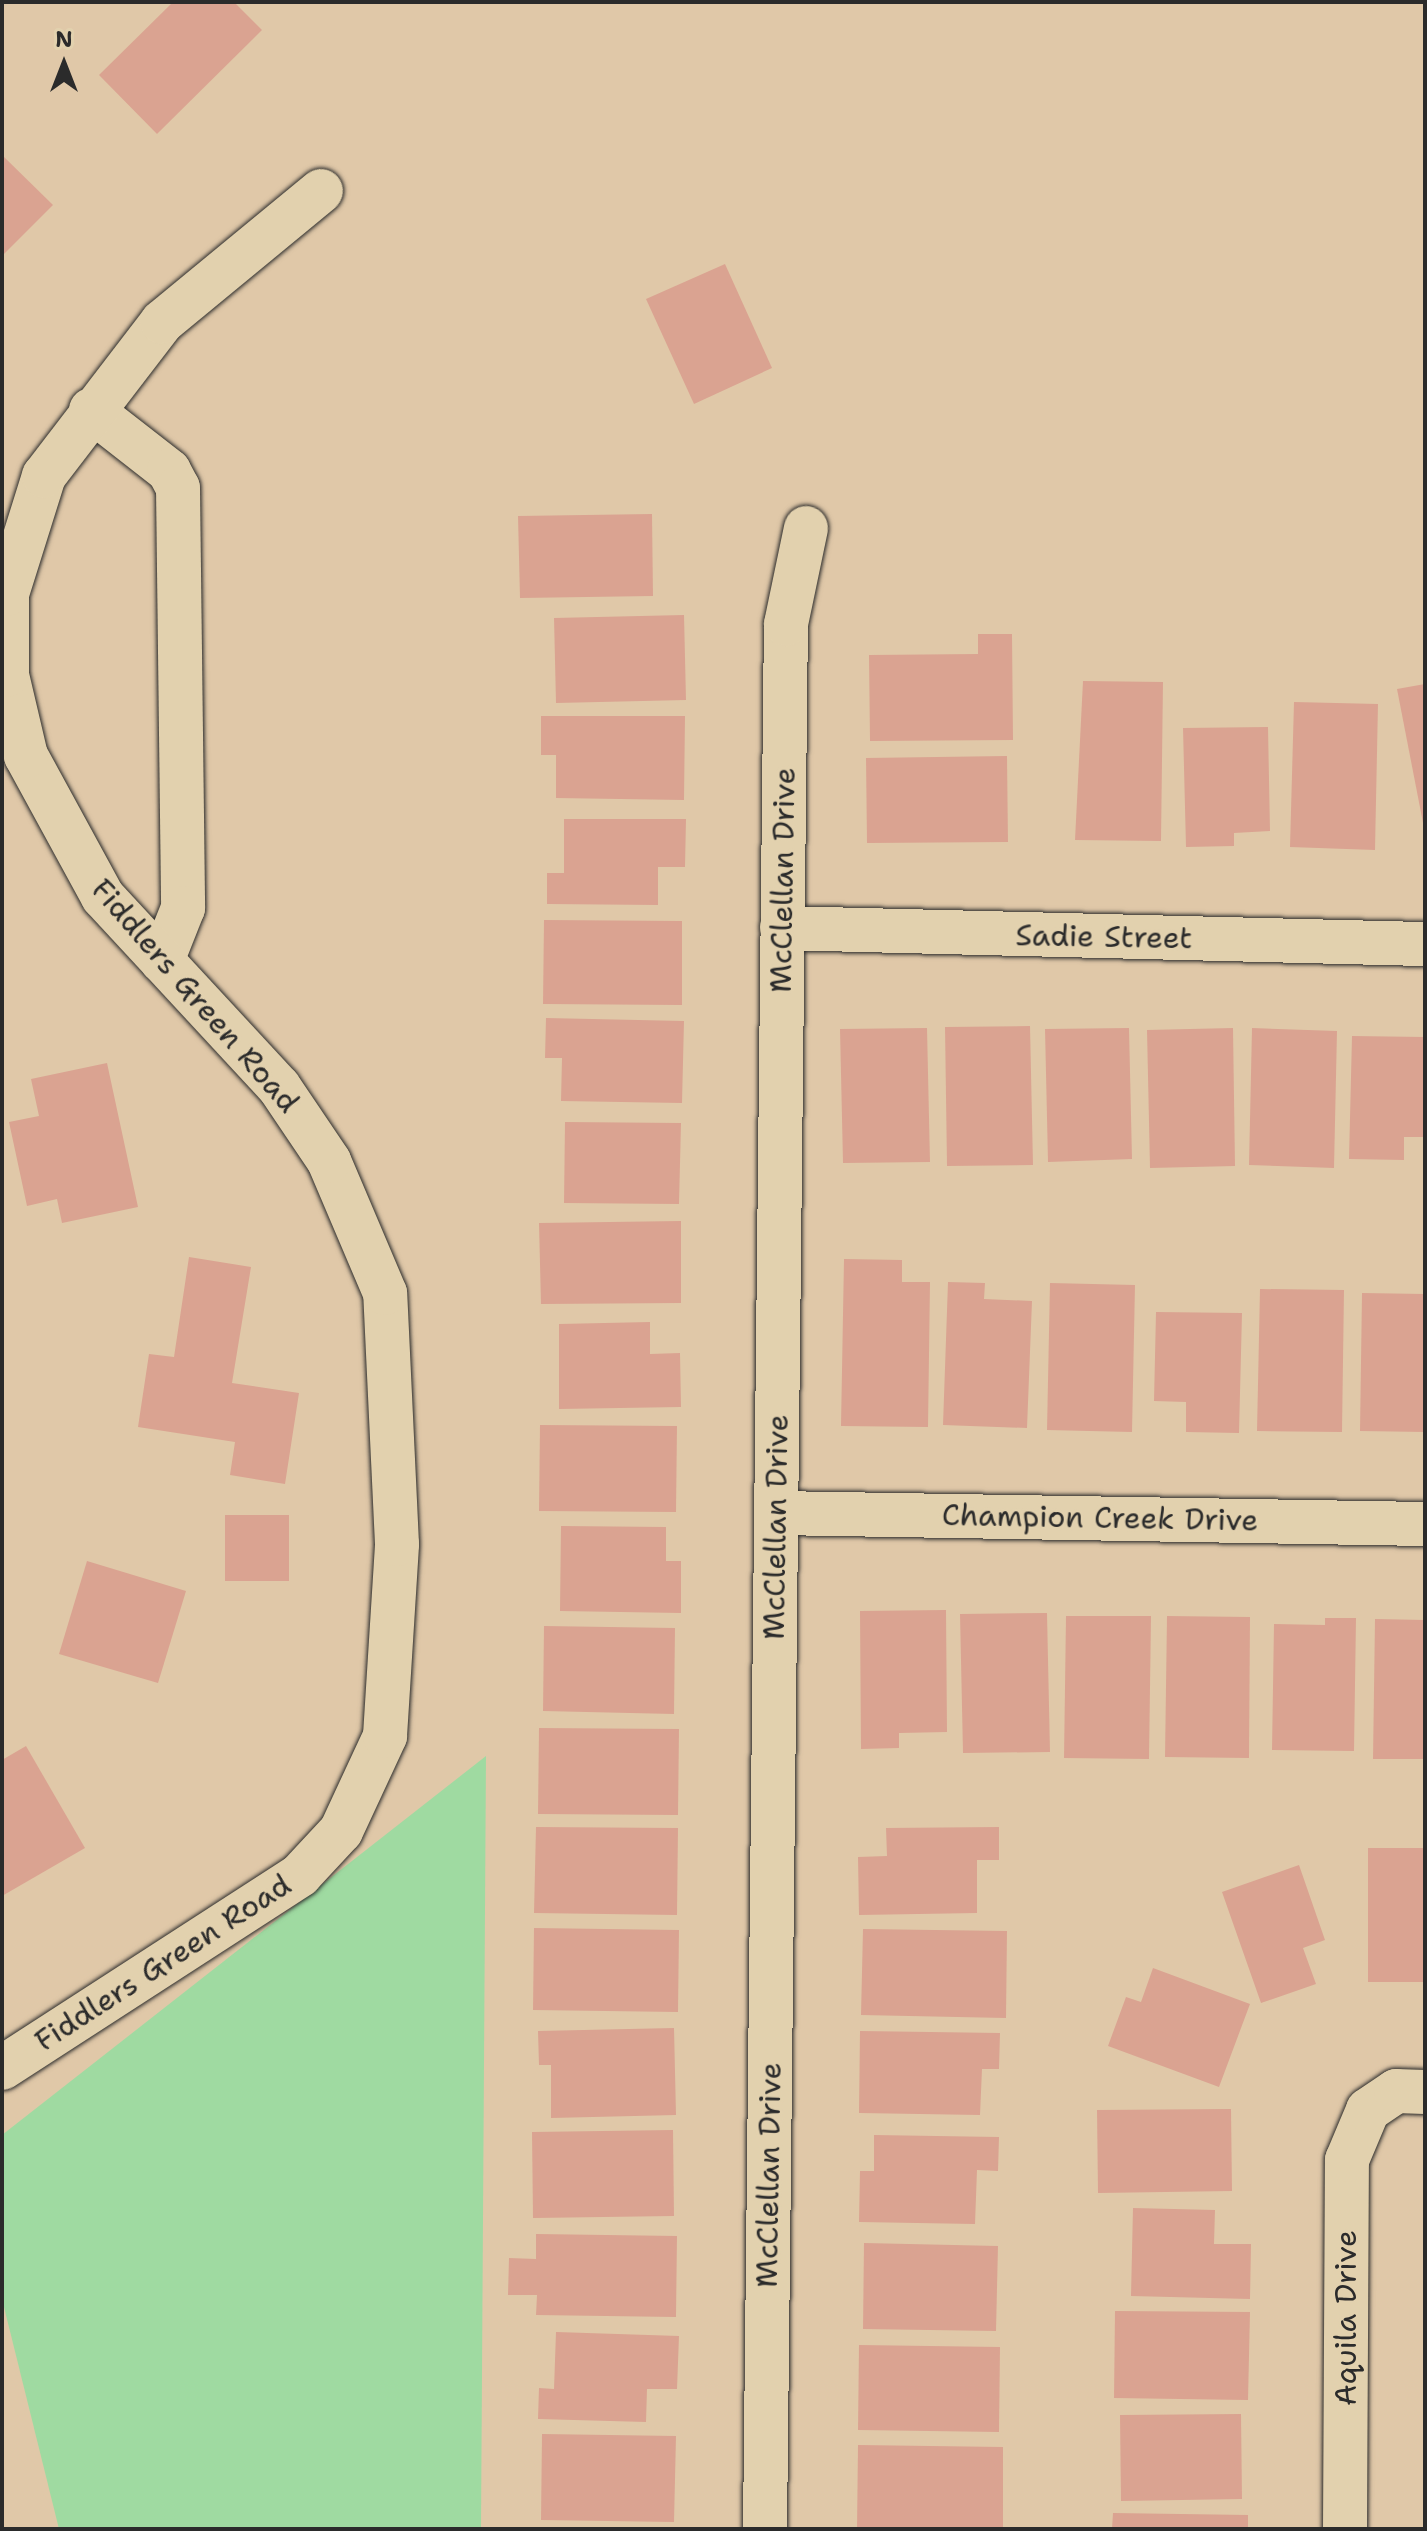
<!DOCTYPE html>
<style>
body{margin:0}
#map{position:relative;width:1427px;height:2531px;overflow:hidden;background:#e0c8a8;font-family:"Shantell Sans",sans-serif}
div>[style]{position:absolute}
.green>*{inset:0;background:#9fdaa1}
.building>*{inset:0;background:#daa391}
.roads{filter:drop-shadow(0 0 2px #2b2b2b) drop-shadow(0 0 2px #2b2b2b)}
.minor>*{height:44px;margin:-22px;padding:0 22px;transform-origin:22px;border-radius:22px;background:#e2d1ae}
span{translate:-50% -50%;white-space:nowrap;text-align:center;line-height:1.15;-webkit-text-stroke:6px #e2d1ae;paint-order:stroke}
.street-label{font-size:30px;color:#2b2b2b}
.frame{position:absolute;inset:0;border:4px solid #2b2b2b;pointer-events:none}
.north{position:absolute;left:24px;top:24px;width:80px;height:80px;-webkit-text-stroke:6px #e2d1ae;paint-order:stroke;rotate:0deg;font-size:22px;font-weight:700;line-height:32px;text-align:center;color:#2b2b2b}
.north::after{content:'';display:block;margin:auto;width:28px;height:36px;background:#2b2b2b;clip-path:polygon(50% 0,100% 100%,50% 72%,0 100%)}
</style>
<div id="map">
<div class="green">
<i style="clip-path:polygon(486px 1756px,481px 2529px,59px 2529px,2px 2299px,2px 2135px)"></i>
</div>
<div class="building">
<i style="clip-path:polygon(173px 2px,234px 2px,262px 30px,157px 134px,99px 75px)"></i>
<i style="clip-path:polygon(2px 155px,53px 205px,2px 256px)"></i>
<i style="clip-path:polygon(725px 264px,772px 368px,694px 404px,646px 299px)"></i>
<i style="clip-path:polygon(652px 514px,653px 596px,520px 598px,518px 516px)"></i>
<i style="clip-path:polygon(684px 615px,686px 700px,556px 703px,554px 618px)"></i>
<i style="clip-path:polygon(978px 634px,1012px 634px,1013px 740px,870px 741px,869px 655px,978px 654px)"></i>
<i style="clip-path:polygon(1083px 681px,1163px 682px,1161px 841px,1075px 840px)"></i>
<i style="clip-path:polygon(1425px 684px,1425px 828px,1424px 828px,1397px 689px)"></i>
<i style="clip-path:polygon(1294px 702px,1378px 704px,1375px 850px,1290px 847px)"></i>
<i style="clip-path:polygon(541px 716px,685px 716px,684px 800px,556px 798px,556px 755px,541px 755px)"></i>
<i style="clip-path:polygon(1268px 727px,1270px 831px,1234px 833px,1234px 846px,1186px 847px,1183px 728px)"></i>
<i style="clip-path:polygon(1007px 756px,1008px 842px,867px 843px,866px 758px)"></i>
<i style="clip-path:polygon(564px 819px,686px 819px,685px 867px,658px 867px,658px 905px,547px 904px,547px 873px,564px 873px)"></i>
<i style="clip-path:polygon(544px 920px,682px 921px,682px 1005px,543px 1004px)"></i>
<i style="clip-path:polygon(546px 1018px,684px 1021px,682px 1103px,561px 1101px,562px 1058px,545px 1058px)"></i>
<i style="clip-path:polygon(1030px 1026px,1033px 1165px,947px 1166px,945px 1027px)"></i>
<i style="clip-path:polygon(927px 1028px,930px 1162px,843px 1163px,840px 1029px)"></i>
<i style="clip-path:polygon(1129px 1028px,1132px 1159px,1048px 1162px,1045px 1029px)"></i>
<i style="clip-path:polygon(1233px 1028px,1235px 1166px,1150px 1168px,1147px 1030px)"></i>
<i style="clip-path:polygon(1252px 1028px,1337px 1031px,1334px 1168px,1249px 1165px)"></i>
<i style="clip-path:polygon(1352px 1036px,1425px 1037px,1425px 1137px,1404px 1137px,1404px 1160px,1349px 1159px)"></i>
<i style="clip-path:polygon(107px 1063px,138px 1207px,62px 1223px,57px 1199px,27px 1206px,9px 1122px,39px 1116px,31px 1079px)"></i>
<i style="clip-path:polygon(565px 1122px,681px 1123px,679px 1204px,564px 1203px)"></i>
<i style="clip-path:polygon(681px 1221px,681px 1303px,541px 1304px,539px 1223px)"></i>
<i style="clip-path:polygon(189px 1257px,251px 1267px,232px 1383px,299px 1393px,285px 1484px,230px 1475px,235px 1442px,138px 1427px,149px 1354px,174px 1357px)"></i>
<i style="clip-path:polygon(844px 1259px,902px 1260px,902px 1282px,930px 1282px,928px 1427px,841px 1426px)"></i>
<i style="clip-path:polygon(948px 1282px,985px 1283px,984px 1299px,1032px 1301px,1027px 1428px,943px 1425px)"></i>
<i style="clip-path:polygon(1050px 1283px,1135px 1285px,1132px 1432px,1047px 1430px)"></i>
<i style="clip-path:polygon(1260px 1289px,1344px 1290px,1342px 1432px,1257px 1431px)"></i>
<i style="clip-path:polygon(1362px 1293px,1425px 1294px,1425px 1432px,1360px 1431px)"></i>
<i style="clip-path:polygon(1156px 1312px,1242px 1313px,1239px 1433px,1186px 1432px,1186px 1402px,1154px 1401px)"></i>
<i style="clip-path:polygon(650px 1322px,650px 1354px,680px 1353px,681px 1407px,559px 1409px,559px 1324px)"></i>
<i style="clip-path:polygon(540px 1425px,677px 1426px,676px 1512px,539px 1511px)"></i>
<i style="clip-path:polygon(225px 1515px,289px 1515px,289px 1581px,225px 1581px)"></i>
<i style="clip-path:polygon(561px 1526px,666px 1527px,666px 1561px,681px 1561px,681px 1613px,560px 1611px)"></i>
<i style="clip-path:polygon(87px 1561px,186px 1591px,158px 1683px,59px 1654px)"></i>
<i style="clip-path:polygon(946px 1610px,947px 1732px,899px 1733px,899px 1748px,861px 1749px,860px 1611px)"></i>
<i style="clip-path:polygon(1047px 1613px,1050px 1752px,963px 1753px,960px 1614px)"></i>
<i style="clip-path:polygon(1066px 1616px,1151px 1616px,1149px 1759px,1064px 1758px)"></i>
<i style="clip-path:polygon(1167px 1616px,1250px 1617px,1249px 1758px,1165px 1757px)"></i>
<i style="clip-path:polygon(1325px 1618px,1356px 1618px,1354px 1751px,1272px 1750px,1274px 1624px,1325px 1625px)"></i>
<i style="clip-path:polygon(1375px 1619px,1425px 1620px,1425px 1759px,1373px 1759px)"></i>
<i style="clip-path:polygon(544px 1626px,675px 1628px,674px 1714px,543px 1711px)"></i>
<i style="clip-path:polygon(539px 1728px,679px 1729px,678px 1815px,538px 1814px)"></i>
<i style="clip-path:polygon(26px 1746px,85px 1848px,2px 1896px,2px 1760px)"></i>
<i style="clip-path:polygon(536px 1827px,678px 1828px,677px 1915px,534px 1913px)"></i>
<i style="clip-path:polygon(999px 1827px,999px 1860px,977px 1860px,977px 1913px,859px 1915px,858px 1857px,887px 1856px,886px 1828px)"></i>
<i style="clip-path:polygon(1368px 1848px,1425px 1848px,1425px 1982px,1368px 1982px)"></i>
<i style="clip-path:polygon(1299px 1865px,1325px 1940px,1303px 1948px,1316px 1984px,1261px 2003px,1222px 1892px)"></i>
<i style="clip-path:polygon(534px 1928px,679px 1930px,678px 2012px,533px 2010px)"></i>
<i style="clip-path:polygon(863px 1929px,1007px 1931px,1006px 2018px,861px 2015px)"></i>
<i style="clip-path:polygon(1153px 1968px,1250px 2004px,1219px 2087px,1108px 2046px,1126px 1997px,1141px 2002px)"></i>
<i style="clip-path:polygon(674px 2028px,676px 2115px,551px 2118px,551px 2065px,539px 2065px,538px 2031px)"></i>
<i style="clip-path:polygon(860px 2031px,1000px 2033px,999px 2069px,982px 2069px,980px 2115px,859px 2113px)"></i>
<i style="clip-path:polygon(1231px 2109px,1232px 2191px,1098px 2193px,1097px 2110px)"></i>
<i style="clip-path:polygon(673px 2130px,674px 2216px,533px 2218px,532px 2132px)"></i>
<i style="clip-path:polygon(874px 2135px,999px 2137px,998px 2171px,977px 2170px,975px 2224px,859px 2222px,860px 2171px,874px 2171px)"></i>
<i style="clip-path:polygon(1133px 2208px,1215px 2210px,1214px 2244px,1251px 2244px,1250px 2299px,1131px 2296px)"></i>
<i style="clip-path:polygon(536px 2234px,677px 2236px,676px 2317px,536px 2315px,537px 2295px,508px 2295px,509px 2258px,536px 2259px)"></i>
<i style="clip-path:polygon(864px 2243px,998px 2246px,996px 2331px,863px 2329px)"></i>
<i style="clip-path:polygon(1115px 2311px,1250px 2312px,1248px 2400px,1114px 2398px)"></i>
<i style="clip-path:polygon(556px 2332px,679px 2336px,677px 2389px,647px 2389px,646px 2422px,538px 2419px,539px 2388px,554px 2389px)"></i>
<i style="clip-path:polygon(859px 2345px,1000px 2347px,999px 2432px,858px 2430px)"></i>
<i style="clip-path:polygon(1241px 2414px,1242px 2499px,1121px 2501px,1120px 2415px)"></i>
<i style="clip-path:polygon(542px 2434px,676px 2436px,674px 2522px,541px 2520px)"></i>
<i style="clip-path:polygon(858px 2445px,1003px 2447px,1003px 2529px,857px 2529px)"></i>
<i style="clip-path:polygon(1113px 2513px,1248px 2515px,1248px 2529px,1112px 2529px)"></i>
</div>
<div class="roads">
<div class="minor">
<i style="left:91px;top:410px;width:99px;rotate:38deg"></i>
<i style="left:169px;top:471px;width:19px;rotate:62deg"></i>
<i style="left:178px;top:488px;width:420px;rotate:89.3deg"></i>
<i style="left:183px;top:908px;width:57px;rotate:111.6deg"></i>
<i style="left:782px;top:928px;width:643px;rotate:1.43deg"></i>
<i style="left:776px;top:1513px;width:649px;rotate:0.97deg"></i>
<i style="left:2px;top:2068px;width:355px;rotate:-32.9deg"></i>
<i style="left:300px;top:1875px;width:60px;rotate:-47deg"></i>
<i style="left:341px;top:1831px;width:105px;rotate:-65.1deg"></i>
<i style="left:385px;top:1736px;width:192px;rotate:-86.4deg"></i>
<i style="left:397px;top:1544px;width:251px;rotate:-92.7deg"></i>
<i style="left:385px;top:1293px;width:143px;rotate:-113deg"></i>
<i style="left:329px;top:1161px;width:89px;rotate:-124deg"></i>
<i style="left:279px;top:1087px;width:259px;rotate:-132.8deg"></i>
<i style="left:103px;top:897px;width:161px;rotate:-118.6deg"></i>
<i style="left:26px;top:756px;width:83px;rotate:-103.2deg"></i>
<i style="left:7px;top:675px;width:81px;rotate:-90deg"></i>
<i style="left:7px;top:594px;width:124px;rotate:-72.6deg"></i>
<i style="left:44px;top:476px;width:194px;rotate:-52.5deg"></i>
<i style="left:162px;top:322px;width:206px;rotate:-39.5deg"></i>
<i style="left:765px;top:2529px;width:1905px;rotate:-89.37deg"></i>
<i style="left:786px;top:624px;width:98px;rotate:-78.2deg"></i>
<i style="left:1345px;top:2529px;width:369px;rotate:-89.7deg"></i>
<i style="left:1347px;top:2160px;width:54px;rotate:-67.2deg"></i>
<i style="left:1368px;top:2110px;width:34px;rotate:-34deg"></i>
<i style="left:1396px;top:2091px;width:29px;rotate:2deg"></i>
</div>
</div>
<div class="street-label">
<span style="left:783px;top:880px;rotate:-89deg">McClellan Drive</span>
<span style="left:1104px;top:937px;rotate:1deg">Sadie Street</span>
<span style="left:195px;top:996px;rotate:49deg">Fiddlers Green Road</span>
<span style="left:1100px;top:1518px;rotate:1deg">Champion Creek Drive</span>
<span style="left:776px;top:1527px;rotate:-89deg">McClellan Drive</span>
<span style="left:163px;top:1963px;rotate:-33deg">Fiddlers Green Road</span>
<span style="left:769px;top:2175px;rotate:-89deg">McClellan Drive</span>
<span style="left:1346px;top:2318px;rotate:-90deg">Aquila Drive</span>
</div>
<div class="frame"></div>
<div class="north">N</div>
</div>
